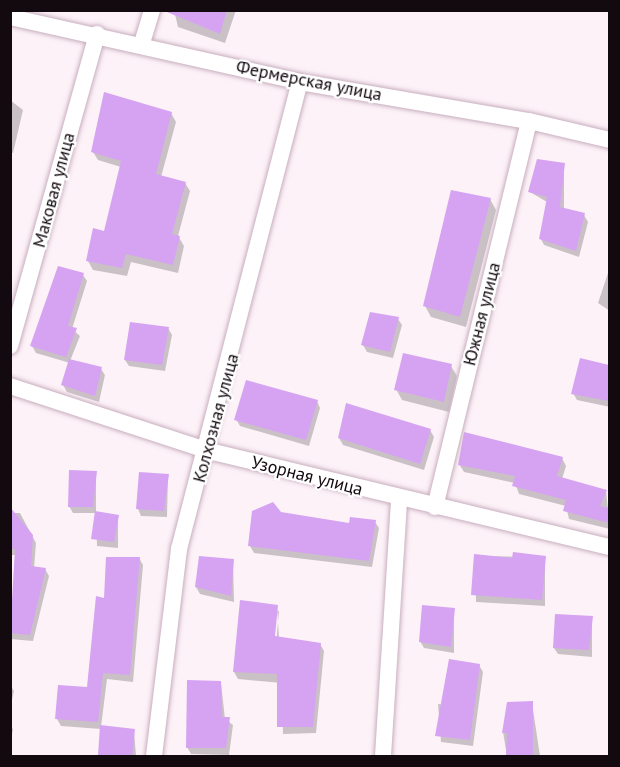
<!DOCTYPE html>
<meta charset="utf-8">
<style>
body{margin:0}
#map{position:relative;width:620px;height:767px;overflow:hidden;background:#fdf2f8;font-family:"PT Sans",sans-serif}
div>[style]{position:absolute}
.shadow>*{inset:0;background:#0003}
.building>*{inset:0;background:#d5a3f2}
.roads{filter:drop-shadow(0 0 2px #c8aebe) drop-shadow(0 0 2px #c8aebe)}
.minor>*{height:16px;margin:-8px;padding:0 8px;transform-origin:8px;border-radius:8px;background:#fff}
span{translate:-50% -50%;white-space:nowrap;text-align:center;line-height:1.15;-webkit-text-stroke:4.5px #fff;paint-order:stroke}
.street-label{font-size:18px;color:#130a10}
.frame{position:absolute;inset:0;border:12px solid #130a10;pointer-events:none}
</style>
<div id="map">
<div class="shadow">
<i style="clip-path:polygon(174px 10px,236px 10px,225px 43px,178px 27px)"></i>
<i style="clip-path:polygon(10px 100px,23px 110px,13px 153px,10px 152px)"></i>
<i style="clip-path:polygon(171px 113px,176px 122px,161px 177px,185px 183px,190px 191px,178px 236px,184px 246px,178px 273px,131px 262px,127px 276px,93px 270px,88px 261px,105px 233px,121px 167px,98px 160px,93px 152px)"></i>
<i style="clip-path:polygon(564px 168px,564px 210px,584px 215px,588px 222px,579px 257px,544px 245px,541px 239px,547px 202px,530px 192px)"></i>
<i style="clip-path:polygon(490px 199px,496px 210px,466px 327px,431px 317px,425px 306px)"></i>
<i style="clip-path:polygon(610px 267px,610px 311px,598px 303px)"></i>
<i style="clip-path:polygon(83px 275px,87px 281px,72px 329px,80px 336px,70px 361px,101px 369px,105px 375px,99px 402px,67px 392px,63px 385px,70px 363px,36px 353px,32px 346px)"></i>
<i style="clip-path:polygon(398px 319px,402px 325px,393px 358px,367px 352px,363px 345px)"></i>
<i style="clip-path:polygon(168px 328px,172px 335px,165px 371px,129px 366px,125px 360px)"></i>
<i style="clip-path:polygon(581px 360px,610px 366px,610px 407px,577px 400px,573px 393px)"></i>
<i style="clip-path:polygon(451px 366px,457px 376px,449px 412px,402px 400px,396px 389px)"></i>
<i style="clip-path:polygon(317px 401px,320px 408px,309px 446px,240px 426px,236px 419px)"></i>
<i style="clip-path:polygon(430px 430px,434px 437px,424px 470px,343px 445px,339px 438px)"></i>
<i style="clip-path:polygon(562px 458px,566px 466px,562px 479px,606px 491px,610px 529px,569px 519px,566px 506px,519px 494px,515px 483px,464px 472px,459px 464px)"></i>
<i style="clip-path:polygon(96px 472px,96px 513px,118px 516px,118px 548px,97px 546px,96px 513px,73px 513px,69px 506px)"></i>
<i style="clip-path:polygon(168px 476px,167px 517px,141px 516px,138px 509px)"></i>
<i style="clip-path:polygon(10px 513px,20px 513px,36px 543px,34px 568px,45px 569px,49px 576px,33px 641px,10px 639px,16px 555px,10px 555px)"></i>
<i style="clip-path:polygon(281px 514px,350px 524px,375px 522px,379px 528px,372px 567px,254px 553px,250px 546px)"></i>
<i style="clip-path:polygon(475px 556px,545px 557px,545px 606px,476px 602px)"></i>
<i style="clip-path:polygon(139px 558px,143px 565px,133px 682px,107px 679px,101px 727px,134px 731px,136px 756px,99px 756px,101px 729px,61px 726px,57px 719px,88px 689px,106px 600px)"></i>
<i style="clip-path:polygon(233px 561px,234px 602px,200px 594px,196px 587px)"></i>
<i style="clip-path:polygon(evenodd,241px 602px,277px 606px,279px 638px,320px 644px,324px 651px,316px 733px,283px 734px,282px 683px,238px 679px,234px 672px,241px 602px,276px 611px,279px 611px,276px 644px,273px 643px,276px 611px)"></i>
<i style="clip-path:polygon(454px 610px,454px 653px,424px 648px,420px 641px)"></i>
<i style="clip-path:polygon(592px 617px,592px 657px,558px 654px,554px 648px)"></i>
<i style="clip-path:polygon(479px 665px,483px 672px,473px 746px,441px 742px,438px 704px,445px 705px)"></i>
<i style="clip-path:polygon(221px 683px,225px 719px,233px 725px,229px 755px,191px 754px,187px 747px)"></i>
<i style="clip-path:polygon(10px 685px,14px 691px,10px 708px)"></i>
<i style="clip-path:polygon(532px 703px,540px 756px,507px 756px,503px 732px)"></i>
<i style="clip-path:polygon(10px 726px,13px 729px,10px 747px)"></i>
</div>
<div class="building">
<i style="clip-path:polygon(162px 10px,227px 10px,220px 34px)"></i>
<i style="clip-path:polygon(104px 92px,172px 112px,156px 174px,186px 182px,172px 234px,180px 236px,173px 265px,126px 254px,122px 268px,86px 261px,93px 228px,104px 231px,121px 161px,91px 152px)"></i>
<i style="clip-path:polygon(537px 159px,565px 163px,560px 207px,585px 213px,576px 251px,539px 239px,547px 197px,528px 192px)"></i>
<i style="clip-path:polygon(451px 190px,491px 198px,460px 317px,423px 306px)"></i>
<i style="clip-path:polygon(58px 266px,84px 273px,68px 326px,77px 328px,66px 357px,30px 346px)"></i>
<i style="clip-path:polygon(370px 312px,399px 317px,390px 352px,361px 345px)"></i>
<i style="clip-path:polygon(130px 322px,169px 327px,162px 365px,124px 360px)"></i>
<i style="clip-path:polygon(403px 353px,452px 364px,444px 402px,394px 390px)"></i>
<i style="clip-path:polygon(580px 358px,609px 365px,609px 401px,571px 394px)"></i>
<i style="clip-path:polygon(69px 359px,102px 367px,95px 396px,61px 385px)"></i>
<i style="clip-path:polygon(246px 380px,318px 400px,306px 440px,234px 420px)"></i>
<i style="clip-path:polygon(346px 403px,431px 429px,420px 464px,338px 438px)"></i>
<i style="clip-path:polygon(464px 432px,563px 457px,557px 476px,607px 490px,600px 506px,609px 508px,609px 523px,563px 511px,566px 500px,512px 486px,515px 476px,458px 465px)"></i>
<i style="clip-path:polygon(69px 470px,97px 471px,93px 507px,68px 507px)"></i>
<i style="clip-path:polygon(139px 472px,169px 474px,164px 511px,136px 509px)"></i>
<i style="clip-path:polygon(273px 502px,281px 512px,349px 523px,350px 517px,376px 520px,369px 561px,248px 546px,252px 511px)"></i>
<i style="clip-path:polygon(10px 507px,33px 535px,31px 566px,46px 568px,30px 635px,10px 633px,15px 549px,10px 549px)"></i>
<i style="clip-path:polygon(95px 511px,119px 515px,114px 542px,91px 539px)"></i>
<i style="clip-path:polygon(513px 552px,546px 556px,542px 600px,471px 595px,474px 554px,512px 558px)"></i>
<i style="clip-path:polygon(199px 556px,234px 559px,231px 596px,195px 587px)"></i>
<i style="clip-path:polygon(106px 557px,140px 557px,130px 675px,103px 673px,98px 722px,55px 719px,58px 685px,87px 687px,96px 596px,104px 598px)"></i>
<i style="clip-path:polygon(240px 600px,278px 605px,275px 636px,321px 643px,313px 727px,277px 727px,277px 674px,233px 672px)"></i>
<i style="clip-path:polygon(422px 605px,455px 608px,451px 647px,419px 642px)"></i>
<i style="clip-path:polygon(555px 614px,593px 616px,589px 650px,553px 648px)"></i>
<i style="clip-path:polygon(449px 659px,480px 664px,470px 740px,435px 736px)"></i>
<i style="clip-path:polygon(187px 680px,221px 681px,222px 717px,230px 717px,226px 748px,186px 748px)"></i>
<i style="clip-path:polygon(533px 701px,533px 756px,506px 756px,507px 733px,502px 733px,507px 702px)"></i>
<i style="clip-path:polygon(100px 725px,135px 729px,132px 756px,98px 756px)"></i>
</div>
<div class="roads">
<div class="minor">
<i style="left:10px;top:17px;width:297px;rotate:12.6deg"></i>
<i style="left:300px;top:82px;width:232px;rotate:9.7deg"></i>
<i style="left:529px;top:121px;width:83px;rotate:13.2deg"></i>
<i style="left:142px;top:43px;width:34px;rotate:-73deg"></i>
<i style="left:10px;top:346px;width:324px;rotate:-74.4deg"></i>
<i style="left:10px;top:386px;width:209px;rotate:18.1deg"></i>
<i style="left:209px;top:451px;width:412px;rotate:13.5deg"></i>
<i style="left:435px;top:507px;width:397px;rotate:-76.3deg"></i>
<i style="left:154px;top:756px;width:209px;rotate:-83.1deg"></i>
<i style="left:179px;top:549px;width:482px;rotate:-75.5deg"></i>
<i style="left:383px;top:756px;width:257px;rotate:-86.4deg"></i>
</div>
</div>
<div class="street-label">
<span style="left:309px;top:81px;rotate:11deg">Фермерская улица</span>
<span style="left:54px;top:190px;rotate:-75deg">Маковая улица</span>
<span style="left:482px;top:314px;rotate:-76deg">Южная улица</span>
<span style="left:216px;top:418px;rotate:-75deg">Колхозная улица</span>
<span style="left:307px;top:476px;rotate:14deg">Узорная улица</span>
</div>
<div class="frame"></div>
</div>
